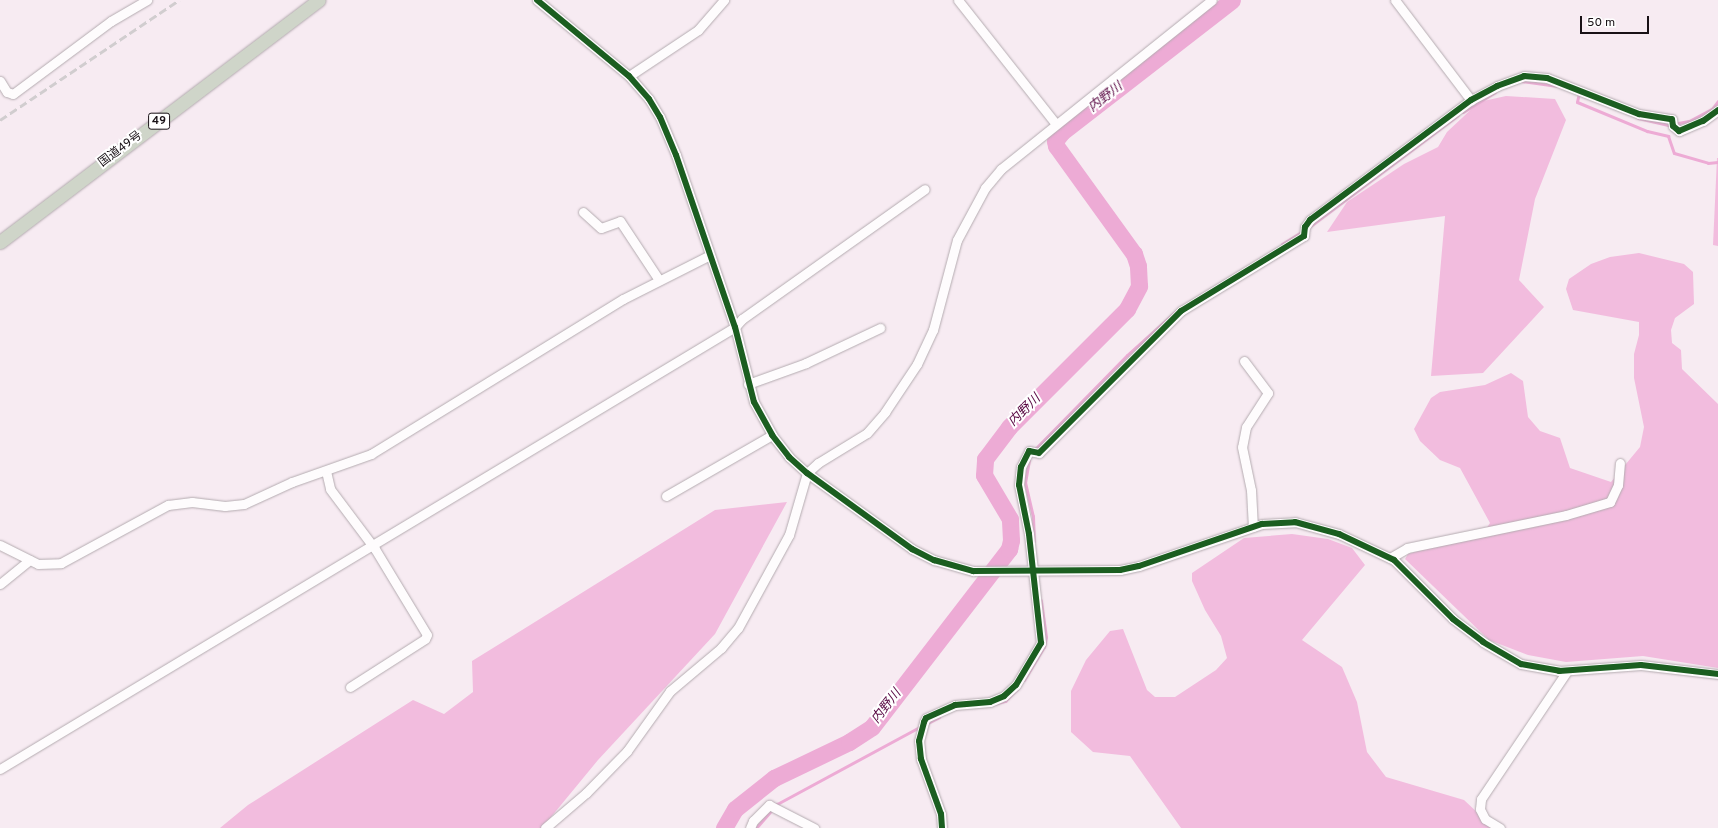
<!DOCTYPE html>
<meta charset="utf-8">
<style>
body{margin:0}
#map{position:relative;width:1718px;height:828px;overflow:hidden;background:#f7ebf2;font-family:Overpass,"Noto Sans JP",sans-serif}
div>[style]{position:absolute}
.forest>*{inset:0;background:#f2bcde}
.stream>*{height:3px;margin:-1.5px;padding:0 1.5px;transform-origin:1.5px;border-radius:1.5px;background:#edabd5}
.river>*{height:17px;margin:-8.5px;padding:0 8.5px;transform-origin:8.5px;border-radius:8.5px;background:#edabd5}
.roads{filter:drop-shadow(0 0 1px #b4abb0) drop-shadow(0 0 1px #b4abb0)}
.minor>*{height:9px;margin:-4.5px;padding:0 4.5px;transform-origin:4.5px;border-radius:4.5px;background:#fefcfd}
.highway>*{height:13px;margin:-6.5px;padding:0 6.5px;transform-origin:6.5px;border-radius:6.5px;background:#cfd5c9}
.rail>*{height:3px;margin-top:-1.5px;transform-origin:0;background:repeating-linear-gradient(90deg,#d1cdcf 0 8px,transparent 0 12px)}
.cycleway>*{height:6px;margin:-3px;padding:0 3px;transform-origin:3px;border-radius:3px;background:#1b5e20}
span{translate:-50% -50%;white-space:nowrap;text-align:center;line-height:1.15;-webkit-text-stroke:4px #fff;paint-order:stroke}
.shield-label span{padding:1px 3px;background:#fff;border:1px solid;border-radius:3px;-webkit-text-stroke-width:0}
.shield-label{font-size:11px;color:#191116;font-weight:700}
.street-label{font-size:12px;color:#191116}
.water-label{font-size:13px;color:#580742;font-style:italic}
.scale{position:absolute;left:1580px;top:16px;width:69px;height:18px;box-sizing:border-box;border:2px solid #191116;border-top:0;padding-left:5px;font-size:12px;line-height:14px;white-space:nowrap;color:#191116;-webkit-text-stroke:3px #fff;paint-order:stroke}
</style>
<div id="map">
<div class="forest">
<i style="clip-path:polygon(1506px 96px,1555px 99px,1566px 120px,1535px 199px,1519px 280px,1544px 307px,1483px 373px,1431px 376px,1445px 216px,1327px 232px,1347px 202px,1404px 164px,1438px 147px,1447px 132px,1479px 102px)"></i>
<i style="clip-path:polygon(1717px 158px,1718px 158px,1718px 246px,1713px 245px)"></i>
<i style="clip-path:polygon(1639px 253px,1684px 264px,1693px 272px,1694px 304px,1675px 318px,1671px 330px,1672px 343px,1681px 350px,1682px 369px,1718px 404px,1718px 668px,1643px 656px,1566px 662px,1528px 655px,1489px 640px,1405px 559px,1408px 554px,1486px 529px,1490px 523px,1460px 468px,1440px 460px,1420px 441px,1414px 429px,1431px 398px,1440px 392px,1485px 385px,1511px 373px,1523px 381px,1528px 417px,1540px 431px,1560px 438px,1570px 468px,1611px 482px,1640px 447px,1644px 427px,1634px 378px,1634px 354px,1639px 335px,1639px 322px,1573px 310px,1566px 289px,1569px 279px,1591px 264px,1610px 257px)"></i>
<i style="clip-path:polygon(787px 502px,715px 634px,598px 760px,542px 828px,220px 828px,248px 805px,413px 700px,444px 714px,473px 692px,472px 661px,715px 510px)"></i>
<i style="clip-path:polygon(1292px 534px,1328px 539px,1352px 548px,1365px 565px,1302px 640px,1342px 667px,1357px 702px,1367px 752px,1386px 777px,1464px 800px,1494px 828px,1181px 828px,1130px 756px,1093px 752px,1071px 732px,1071px 691px,1086px 660px,1110px 631px,1123px 629px,1147px 690px,1155px 697px,1175px 697px,1216px 670px,1227px 658px,1221px 636px,1205px 610px,1192px 581px,1192px 573px,1244px 538px)"></i>
</div>
<div class="stream">
<i style="left:1521px;top:81px;width:35px;rotate:8deg"></i>
<i style="left:1579px;top:93px;width:9px;rotate:103deg"></i>
<i style="left:1577px;top:102px;width:76px;rotate:22.5deg"></i>
<i style="left:1647px;top:131px;width:22px;rotate:13deg"></i>
<i style="left:1668px;top:136px;width:18px;rotate:71deg"></i>
<i style="left:1674px;top:153px;width:35px;rotate:16deg"></i>
<i style="left:1708px;top:163px;width:10px;rotate:-6deg"></i>
<i style="left:1463px;top:112px;width:38px;rotate:-32deg"></i>
<i style="left:1638px;top:118px;width:31px;rotate:13deg"></i>
<i style="left:1668px;top:125px;width:21px;rotate:-11deg"></i>
<i style="left:1689px;top:121px;width:26px;rotate:-28deg"></i>
<i style="left:1712px;top:109px;width:10px;rotate:-53deg"></i>
<i style="left:1309px;top:227px;width:186px;rotate:-36.9deg"></i>
<i style="left:1282px;top:244px;width:25px;rotate:-32deg"></i>
<i style="left:1034px;top:450px;width:133px;rotate:-45.6deg"></i>
<i style="left:1127px;top:355px;width:66px;rotate:-41.9deg"></i>
<i style="left:1029px;top:460px;width:22px;rotate:100deg"></i>
<i style="left:1025px;top:482px;width:35px;rotate:77deg"></i>
<i style="left:1033px;top:516px;width:25px;rotate:88deg"></i>
<i style="left:1024px;top:680px;width:39px;rotate:-59deg"></i>
<i style="left:1044px;top:647px;width:10px;rotate:-79deg"></i>
<i style="left:1046px;top:637px;width:37px;rotate:-98deg"></i>
<i style="left:990px;top:705px;width:16px;rotate:-15deg"></i>
<i style="left:1005px;top:701px;width:17px;rotate:-45deg"></i>
<i style="left:926px;top:724px;width:15px;rotate:-28deg"></i>
<i style="left:756px;top:828px;width:32px;rotate:-49deg"></i>
<i style="left:777px;top:804px;width:164px;rotate:-28.4deg"></i>
</div>
<div class="river">
<i style="left:724px;top:828px;width:22px;rotate:-60deg"></i>
<i style="left:735px;top:809px;width:50px;rotate:-38.5deg"></i>
<i style="left:774px;top:778px;width:83px;rotate:-25.6deg"></i>
<i style="left:849px;top:742px;width:27px;rotate:-33deg"></i>
<i style="left:872px;top:727px;width:225px;rotate:-52.4deg"></i>
<i style="left:1009px;top:549px;width:9px;rotate:-77deg"></i>
<i style="left:1011px;top:540px;width:21px;rotate:-93deg"></i>
<i style="left:1010px;top:519px;width:51px;rotate:-120.6deg"></i>
<i style="left:984px;top:475px;width:16px;rotate:-86deg"></i>
<i style="left:985px;top:459px;width:40px;rotate:-53deg"></i>
<i style="left:1009px;top:427px;width:167px;rotate:-45deg"></i>
<i style="left:1127px;top:309px;width:26px;rotate:-62deg"></i>
<i style="left:1139px;top:286px;width:20px;rotate:-93deg"></i>
<i style="left:1138px;top:266px;width:13px;rotate:-108deg"></i>
<i style="left:1134px;top:254px;width:133px;rotate:-125.8deg"></i>
<i style="left:1056px;top:146px;width:5px;rotate:-101deg"></i>
<i style="left:1055px;top:141px;width:11px;rotate:-52deg"></i>
<i style="left:1062px;top:132px;width:215px;rotate:-37.8deg"></i>
</div>
<div class="roads">
<div class="minor">
<i style="left:537px;top:0;width:119px;rotate:39.6deg"></i>
<i style="left:629px;top:76px;width:30px;rotate:49deg"></i>
<i style="left:649px;top:99px;width:21px;rotate:59deg"></i>
<i style="left:660px;top:117px;width:41px;rotate:67.2deg"></i>
<i style="left:676px;top:155px;width:182px;rotate:71.1deg"></i>
<i style="left:735px;top:327px;width:77px;rotate:75.8deg"></i>
<i style="left:754px;top:402px;width:38px;rotate:61deg"></i>
<i style="left:772px;top:435px;width:28px;rotate:52deg"></i>
<i style="left:789px;top:457px;width:24px;rotate:42deg"></i>
<i style="left:807px;top:473px;width:130px;rotate:35.9deg"></i>
<i style="left:912px;top:549px;width:25px;rotate:27deg"></i>
<i style="left:934px;top:560px;width:41px;rotate:15.8deg"></i>
<i style="left:973px;top:571px;width:147px;rotate:-0.4deg"></i>
<i style="left:1120px;top:570px;width:19px;rotate:-12deg"></i>
<i style="left:1139px;top:566px;width:130px;rotate:-18.9deg"></i>
<i style="left:1262px;top:524px;width:33px;rotate:-3deg"></i>
<i style="left:1295px;top:522px;width:46px;rotate:15.3deg"></i>
<i style="left:1339px;top:534px;width:61px;rotate:25.3deg"></i>
<i style="left:1394px;top:560px;width:83px;rotate:45deg"></i>
<i style="left:1453px;top:619px;width:38px;rotate:37deg"></i>
<i style="left:1483px;top:642px;width:44px;rotate:30.1deg"></i>
<i style="left:1521px;top:664px;width:39px;rotate:10deg"></i>
<i style="left:1559px;top:671px;width:82px;rotate:-4.2deg"></i>
<i style="left:1641px;top:665px;width:78px;rotate:6.7deg"></i>
<i style="left:958px;top:0;width:157px;rotate:51.7deg"></i>
<i style="left:1395px;top:0;width:126px;rotate:52.8deg"></i>
<i style="left:629px;top:76px;width:83px;rotate:-33.7deg"></i>
<i style="left:698px;top:30px;width:40px;rotate:-49deg"></i>
<i style="left:0;top:81px;width:13px;rotate:58deg"></i>
<i style="left:7px;top:92px;width:6px;rotate:18deg"></i>
<i style="left:13px;top:94px;width:122px;rotate:-36.7deg"></i>
<i style="left:111px;top:21px;width:42px;rotate:-30.3deg"></i>
<i style="left:583px;top:212px;width:24px;rotate:42deg"></i>
<i style="left:601px;top:228px;width:20px;rotate:-20deg"></i>
<i style="left:620px;top:221px;width:71px;rotate:56.5deg"></i>
<i style="left:1244px;top:361px;width:40px;rotate:53deg"></i>
<i style="left:1268px;top:393px;width:40px;rotate:122.9deg"></i>
<i style="left:1246px;top:427px;width:20px;rotate:101deg"></i>
<i style="left:1242px;top:447px;width:44px;rotate:78.2deg"></i>
<i style="left:1251px;top:490px;width:37px;rotate:87deg"></i>
<i style="left:748px;top:384px;width:62px;rotate:-19.9deg"></i>
<i style="left:806px;top:363px;width:82px;rotate:-25.3deg"></i>
<i style="left:326px;top:471px;width:18px;rotate:77deg"></i>
<i style="left:330px;top:489px;width:75px;rotate:53.1deg"></i>
<i style="left:375px;top:549px;width:100px;rotate:58.8deg"></i>
<i style="left:427px;top:635px;width:4px;rotate:117deg"></i>
<i style="left:425px;top:639px;width:89px;rotate:147.4deg"></i>
<i style="left:666px;top:496px;width:122px;rotate:-29.9deg"></i>
<i style="left:0;top:545px;width:42px;rotate:26.6deg"></i>
<i style="left:38px;top:564px;width:23px;rotate:-2deg"></i>
<i style="left:61px;top:563px;width:122px;rotate:-28.5deg"></i>
<i style="left:168px;top:505px;width:24px;rotate:-7deg"></i>
<i style="left:192px;top:502px;width:33px;rotate:7deg"></i>
<i style="left:225px;top:506px;width:19px;rotate:-6deg"></i>
<i style="left:244px;top:504px;width:53px;rotate:-24.6deg"></i>
<i style="left:292px;top:482px;width:84px;rotate:-19.5deg"></i>
<i style="left:371px;top:454px;width:296px;rotate:-31.6deg"></i>
<i style="left:623px;top:299px;width:97px;rotate:-26.8deg"></i>
<i style="left:1390px;top:558px;width:20px;rotate:-30deg"></i>
<i style="left:1407px;top:548px;width:162px;rotate:-11.7deg"></i>
<i style="left:1566px;top:515px;width:46px;rotate:-16.5deg"></i>
<i style="left:1610px;top:502px;width:19px;rotate:-65deg"></i>
<i style="left:1618px;top:485px;width:22px;rotate:-85deg"></i>
<i style="left:0;top:584px;width:38px;rotate:-39deg"></i>
<i style="left:0;top:769px;width:858px;rotate:-31.02deg"></i>
<i style="left:735px;top:327px;width:11px;rotate:-49deg"></i>
<i style="left:742px;top:319px;width:224px;rotate:-35.4deg"></i>
<i style="left:545px;top:828px;width:54px;rotate:-40.5deg"></i>
<i style="left:586px;top:793px;width:59px;rotate:-45.7deg"></i>
<i style="left:627px;top:751px;width:74px;rotate:-54.4deg"></i>
<i style="left:670px;top:691px;width:67px;rotate:-40.1deg"></i>
<i style="left:721px;top:648px;width:26px;rotate:-50deg"></i>
<i style="left:738px;top:628px;width:106px;rotate:-61.3deg"></i>
<i style="left:789px;top:535px;width:65px;rotate:-73.8deg"></i>
<i style="left:807px;top:473px;width:15px;rotate:-42deg"></i>
<i style="left:818px;top:463px;width:57px;rotate:-31.5deg"></i>
<i style="left:867px;top:433px;width:28px;rotate:-49deg"></i>
<i style="left:885px;top:412px;width:58px;rotate:-56.3deg"></i>
<i style="left:917px;top:364px;width:38px;rotate:-65deg"></i>
<i style="left:933px;top:330px;width:93px;rotate:-75.1deg"></i>
<i style="left:957px;top:240px;width:59px;rotate:-61.7deg"></i>
<i style="left:985px;top:188px;width:25px;rotate:-50deg"></i>
<i style="left:1001px;top:169px;width:270px;rotate:-38.7deg"></i>
<i style="left:750px;top:828px;width:8px;rotate:-67deg"></i>
<i style="left:753px;top:821px;width:23px;rotate:-45deg"></i>
<i style="left:769px;top:805px;width:51px;rotate:27.1deg"></i>
<i style="left:942px;top:828px;width:14px;rotate:-94deg"></i>
<i style="left:941px;top:814px;width:59px;rotate:-110deg"></i>
<i style="left:921px;top:759px;width:18px;rotate:-96deg"></i>
<i style="left:919px;top:741px;width:20px;rotate:-75deg"></i>
<i style="left:924px;top:722px;width:4px;rotate:-63deg"></i>
<i style="left:926px;top:718px;width:32px;rotate:-24deg"></i>
<i style="left:955px;top:705px;width:35px;rotate:-5deg"></i>
<i style="left:990px;top:702px;width:15px;rotate:-23deg"></i>
<i style="left:1004px;top:696px;width:16px;rotate:-43deg"></i>
<i style="left:1016px;top:685px;width:49px;rotate:-59.2deg"></i>
<i style="left:1041px;top:643px;width:110px;rotate:-96.3deg"></i>
<i style="left:1029px;top:534px;width:50px;rotate:-101.5deg"></i>
<i style="left:1019px;top:485px;width:18px;rotate:-84deg"></i>
<i style="left:1021px;top:467px;width:18px;rotate:-63deg"></i>
<i style="left:1029px;top:451px;width:10px;rotate:11deg"></i>
<i style="left:1039px;top:453px;width:201px;rotate:-45deg"></i>
<i style="left:1181px;top:311px;width:144px;rotate:-31.4deg"></i>
<i style="left:1304px;top:236px;width:9px;rotate:-84deg"></i>
<i style="left:1305px;top:227px;width:9px;rotate:-54deg"></i>
<i style="left:1310px;top:220px;width:201px;rotate:-36.7deg"></i>
<i style="left:1471px;top:100px;width:30px;rotate:-28deg"></i>
<i style="left:1497px;top:86px;width:29px;rotate:-20deg"></i>
<i style="left:1524px;top:76px;width:23px;rotate:5deg"></i>
<i style="left:1547px;top:78px;width:99px;rotate:21.4deg"></i>
<i style="left:1639px;top:114px;width:33px;rotate:9deg"></i>
<i style="left:1672px;top:119px;width:7px;rotate:82deg"></i>
<i style="left:1673px;top:126px;width:8px;rotate:40deg"></i>
<i style="left:1679px;top:131px;width:26px;rotate:-23deg"></i>
<i style="left:1703px;top:121px;width:19px;rotate:-36deg"></i>
<i style="left:1500px;top:828px;width:17px;rotate:-149deg"></i>
<i style="left:1485px;top:819px;width:11px;rotate:-117deg"></i>
<i style="left:1480px;top:809px;width:10px;rotate:-84deg"></i>
<i style="left:1481px;top:799px;width:154px;rotate:-56.1deg"></i>
</div>
<div class="highway">
<i style="left:0;top:242px;width:400px;rotate:-37.2deg"></i>
</div>
</div>
<div class="rail">
<i style="left:0;top:120px;width:216px;rotate:-33.8deg"></i>
</div>
<div class="cycleway">
<i style="left:537px;top:0;width:119px;rotate:39.6deg"></i>
<i style="left:629px;top:76px;width:30px;rotate:49deg"></i>
<i style="left:649px;top:99px;width:21px;rotate:59deg"></i>
<i style="left:660px;top:117px;width:41px;rotate:67.2deg"></i>
<i style="left:676px;top:155px;width:182px;rotate:71.1deg"></i>
<i style="left:735px;top:327px;width:77px;rotate:75.8deg"></i>
<i style="left:754px;top:402px;width:38px;rotate:61deg"></i>
<i style="left:772px;top:435px;width:28px;rotate:52deg"></i>
<i style="left:789px;top:457px;width:24px;rotate:42deg"></i>
<i style="left:807px;top:473px;width:130px;rotate:35.9deg"></i>
<i style="left:912px;top:549px;width:25px;rotate:27deg"></i>
<i style="left:934px;top:560px;width:41px;rotate:15.8deg"></i>
<i style="left:973px;top:571px;width:147px;rotate:-0.4deg"></i>
<i style="left:1120px;top:570px;width:19px;rotate:-12deg"></i>
<i style="left:1139px;top:566px;width:130px;rotate:-18.9deg"></i>
<i style="left:1262px;top:524px;width:33px;rotate:-3deg"></i>
<i style="left:1295px;top:522px;width:46px;rotate:15.3deg"></i>
<i style="left:1339px;top:534px;width:61px;rotate:25.3deg"></i>
<i style="left:1394px;top:560px;width:83px;rotate:45deg"></i>
<i style="left:1453px;top:619px;width:38px;rotate:37deg"></i>
<i style="left:1483px;top:642px;width:44px;rotate:30.1deg"></i>
<i style="left:1521px;top:664px;width:39px;rotate:10deg"></i>
<i style="left:1559px;top:671px;width:82px;rotate:-4.2deg"></i>
<i style="left:1641px;top:665px;width:78px;rotate:6.7deg"></i>
<i style="left:942px;top:828px;width:14px;rotate:-94deg"></i>
<i style="left:941px;top:814px;width:59px;rotate:-110deg"></i>
<i style="left:921px;top:759px;width:18px;rotate:-96deg"></i>
<i style="left:919px;top:741px;width:20px;rotate:-75deg"></i>
<i style="left:924px;top:722px;width:4px;rotate:-63deg"></i>
<i style="left:926px;top:718px;width:32px;rotate:-24deg"></i>
<i style="left:955px;top:705px;width:35px;rotate:-5deg"></i>
<i style="left:990px;top:702px;width:15px;rotate:-23deg"></i>
<i style="left:1004px;top:696px;width:16px;rotate:-43deg"></i>
<i style="left:1016px;top:685px;width:49px;rotate:-59.2deg"></i>
<i style="left:1041px;top:643px;width:110px;rotate:-96.3deg"></i>
<i style="left:1029px;top:534px;width:50px;rotate:-101.5deg"></i>
<i style="left:1019px;top:485px;width:18px;rotate:-84deg"></i>
<i style="left:1021px;top:467px;width:18px;rotate:-63deg"></i>
<i style="left:1029px;top:451px;width:10px;rotate:11deg"></i>
<i style="left:1039px;top:453px;width:201px;rotate:-45deg"></i>
<i style="left:1181px;top:311px;width:144px;rotate:-31.4deg"></i>
<i style="left:1304px;top:236px;width:9px;rotate:-84deg"></i>
<i style="left:1305px;top:227px;width:9px;rotate:-54deg"></i>
<i style="left:1310px;top:220px;width:201px;rotate:-36.7deg"></i>
<i style="left:1471px;top:100px;width:30px;rotate:-28deg"></i>
<i style="left:1497px;top:86px;width:29px;rotate:-20deg"></i>
<i style="left:1524px;top:76px;width:23px;rotate:5deg"></i>
<i style="left:1547px;top:78px;width:99px;rotate:21.4deg"></i>
<i style="left:1639px;top:114px;width:33px;rotate:9deg"></i>
<i style="left:1672px;top:119px;width:7px;rotate:82deg"></i>
<i style="left:1673px;top:126px;width:8px;rotate:40deg"></i>
<i style="left:1679px;top:131px;width:26px;rotate:-23deg"></i>
<i style="left:1703px;top:121px;width:19px;rotate:-36deg"></i>
</div>
<div class="shield-label">
<span style="left:159px;top:121px">49</span>
</div>
<div class="street-label">
<span style="left:121px;top:150px;rotate:-37deg">国道49号</span>
</div>
<div class="water-label">
<span style="left:1106px;top:98px;rotate:-38deg">内野川</span>
<span style="left:1025px;top:411px;rotate:-45deg">内野川</span>
<span style="left:887px;top:707px;rotate:-52deg">内野川</span>
</div>
<div class="scale">50 m</div>
</div>
